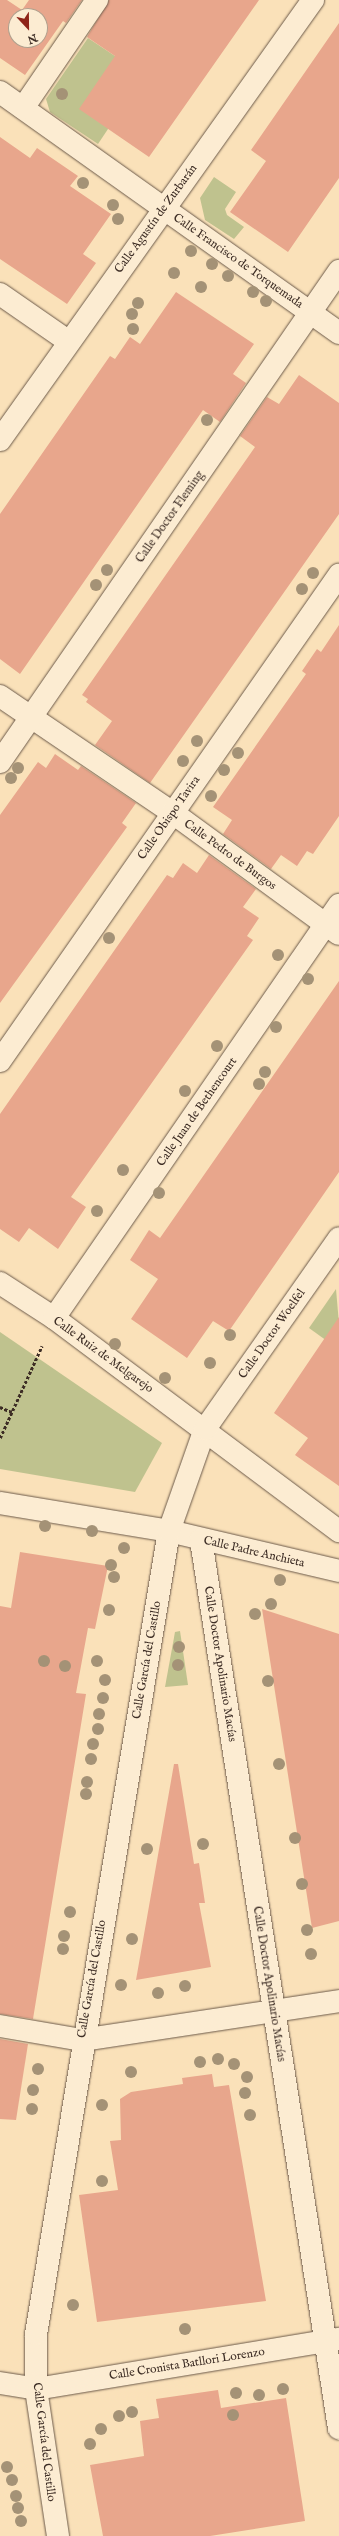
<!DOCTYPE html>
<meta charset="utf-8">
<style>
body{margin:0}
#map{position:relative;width:339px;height:2536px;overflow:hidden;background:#fae1b9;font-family:"IM FELL English",serif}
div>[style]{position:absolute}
.green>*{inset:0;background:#bfc28e}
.building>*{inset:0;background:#e8a68c}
.path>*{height:2.5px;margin-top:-1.25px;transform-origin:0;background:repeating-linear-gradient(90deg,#3d2d25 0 3px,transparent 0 5px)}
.roads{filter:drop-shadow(0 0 1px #6c5a4a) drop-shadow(0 0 1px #6c5a4a)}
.street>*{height:22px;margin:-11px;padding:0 11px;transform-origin:11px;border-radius:11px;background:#fcecd2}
.trees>*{width:12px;height:12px;margin:-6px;border-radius:50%;background:#a49276}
span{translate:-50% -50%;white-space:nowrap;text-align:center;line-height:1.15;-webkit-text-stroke:4px #fcecd2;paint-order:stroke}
.street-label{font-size:12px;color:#3d2d25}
.north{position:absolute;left:8px;top:8px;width:40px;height:40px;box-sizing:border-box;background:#fcecd2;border:1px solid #b0a08d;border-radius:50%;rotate:158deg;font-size:11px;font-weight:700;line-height:16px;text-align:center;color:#3d2d25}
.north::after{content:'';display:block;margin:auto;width:14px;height:18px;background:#8f2418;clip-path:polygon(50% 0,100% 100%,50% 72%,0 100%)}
</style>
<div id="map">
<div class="green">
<i style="clip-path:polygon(88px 38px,115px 56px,110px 126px,98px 144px,50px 112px,46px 99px)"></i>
<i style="clip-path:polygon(214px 177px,236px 192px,225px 209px,227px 215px,244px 227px,234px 239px,205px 220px,200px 198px)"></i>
<i style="clip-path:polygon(336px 1289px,339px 1324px,327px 1341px,309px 1328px)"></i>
<i style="clip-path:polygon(0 1332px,162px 1443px,135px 1492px,0 1469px)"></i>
<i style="clip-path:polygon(180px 1631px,188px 1685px,165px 1687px,175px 1632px)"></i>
</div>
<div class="building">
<i style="clip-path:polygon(evenodd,0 0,7px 0,22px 10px,29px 0,82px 0,66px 23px,63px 21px,25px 75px,0 58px,0 0,16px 16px,40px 16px,40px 40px,16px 40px,16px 16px)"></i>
<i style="clip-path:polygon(109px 0,259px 0,149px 157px,79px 109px,115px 56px,87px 37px)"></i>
<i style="clip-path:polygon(339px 23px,339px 178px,288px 252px,230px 212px,266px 161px,251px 150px)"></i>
<i style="clip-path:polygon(0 137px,30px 158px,37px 148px,78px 176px,70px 186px,111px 214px,83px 254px,96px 263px,67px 304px,0 259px)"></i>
<i style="clip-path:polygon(176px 292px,254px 344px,233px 374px,246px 383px,220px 422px,203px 410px,20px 674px,0 659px,0 514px,110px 356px,115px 359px,130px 337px,140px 344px)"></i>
<i style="clip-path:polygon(299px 375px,339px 403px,339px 514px,150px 783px,95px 745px,112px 721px,86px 702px,88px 699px,82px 695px,255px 447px,240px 436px,267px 397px,279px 404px)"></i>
<i style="clip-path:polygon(339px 625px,339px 816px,313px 854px,307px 851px,297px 866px,281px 855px,271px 869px,223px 834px,232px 820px,213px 807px,306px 674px,302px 671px,317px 649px,321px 652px)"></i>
<i style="clip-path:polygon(55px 754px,78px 770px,81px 766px,136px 803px,122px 823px,127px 827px,0 1003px,0 815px,38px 762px,46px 768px)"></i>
<i style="clip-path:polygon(209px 855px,256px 889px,243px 907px,259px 918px,247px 936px,253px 940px,71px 1197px,86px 1207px,58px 1249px,29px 1228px,19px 1242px,0 1229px,0 1114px,167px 875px,173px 878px,183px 863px,197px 873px)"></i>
<i style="clip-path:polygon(339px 981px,339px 1172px,229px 1331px,213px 1321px,187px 1358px,131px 1319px,158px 1279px,130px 1260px,149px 1230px,160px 1238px)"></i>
<i style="clip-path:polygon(339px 1317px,339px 1486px,295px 1455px,308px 1438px,274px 1413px)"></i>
<i style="clip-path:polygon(20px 1552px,108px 1566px,95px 1629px,88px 1628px,76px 1693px,86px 1694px,33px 2019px,0 2014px,0 1606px,11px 1608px)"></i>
<i style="clip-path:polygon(262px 1609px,339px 1634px,339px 1921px,312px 1928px)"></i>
<i style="clip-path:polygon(174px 1764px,178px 1764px,194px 1864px,199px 1863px,205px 1903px,199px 1903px,211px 1967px,136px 1980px)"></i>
<i style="clip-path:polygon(0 2039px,28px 2044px,16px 2120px,0 2119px)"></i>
<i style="clip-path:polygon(212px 2074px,214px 2087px,229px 2085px,266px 2301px,97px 2322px,79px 2195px,118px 2190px,110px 2141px,121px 2140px,120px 2099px,131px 2092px,183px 2084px,182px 2078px)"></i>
<i style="clip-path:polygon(218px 2390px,221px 2408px,286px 2398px,305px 2521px,210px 2536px,103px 2536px,90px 2465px,144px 2456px,140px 2421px,159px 2418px,156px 2399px)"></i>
</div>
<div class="path">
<i style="left:0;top:1407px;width:13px;rotate:23deg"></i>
<i style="left:0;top:1438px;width:101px;rotate:-65.5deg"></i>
</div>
<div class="roads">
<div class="street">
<i style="left:0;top:92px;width:416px;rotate:35.4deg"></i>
<i style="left:23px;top:108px;width:131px;rotate:-55.6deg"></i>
<i style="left:0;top:294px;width:83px;rotate:34.7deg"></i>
<i style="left:0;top:440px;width:540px;rotate:-54.57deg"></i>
<i style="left:0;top:696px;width:209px;rotate:34.1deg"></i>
<i style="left:173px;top:813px;width:205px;rotate:36.1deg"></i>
<i style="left:0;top:762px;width:597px;rotate:-55.38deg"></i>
<i style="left:0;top:1061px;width:593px;rotate:-55.1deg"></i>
<i style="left:0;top:1283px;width:64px;rotate:32.9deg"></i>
<i style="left:54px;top:1318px;width:356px;rotate:36.8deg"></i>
<i style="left:54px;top:1318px;width:502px;rotate:-55.39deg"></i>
<i style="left:0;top:1503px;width:171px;rotate:9.4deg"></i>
<i style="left:169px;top:1531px;width:175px;rotate:13.2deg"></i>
<i style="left:201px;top:1540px;width:899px;rotate:81.17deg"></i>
<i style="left:0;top:2026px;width:83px;rotate:9.7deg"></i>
<i style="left:82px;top:2040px;width:260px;rotate:-8.6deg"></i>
<i style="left:0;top:2383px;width:36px;rotate:9deg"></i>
<i style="left:36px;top:2389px;width:307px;rotate:-9.4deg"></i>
<i style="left:58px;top:2536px;width:149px;rotate:-98.5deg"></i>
<i style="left:36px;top:2389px;width:55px;rotate:-90deg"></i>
<i style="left:36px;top:2334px;width:814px;rotate:-80.6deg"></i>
<i style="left:169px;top:1531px;width:108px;rotate:-70.6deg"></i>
<i style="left:205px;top:1429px;width:233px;rotate:-54.9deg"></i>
</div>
</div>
<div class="trees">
<i style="left:62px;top:94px"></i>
<i style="left:83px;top:183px"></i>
<i style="left:113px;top:205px"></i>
<i style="left:118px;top:219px"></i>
<i style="left:191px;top:251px"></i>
<i style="left:212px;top:264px"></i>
<i style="left:174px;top:273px"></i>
<i style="left:228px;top:276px"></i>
<i style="left:201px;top:287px"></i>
<i style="left:253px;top:292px"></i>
<i style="left:266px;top:301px"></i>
<i style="left:138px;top:303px"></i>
<i style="left:132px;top:314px"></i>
<i style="left:133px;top:329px"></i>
<i style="left:207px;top:420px"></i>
<i style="left:107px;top:570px"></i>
<i style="left:313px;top:573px"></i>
<i style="left:96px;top:585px"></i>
<i style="left:302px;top:589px"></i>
<i style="left:197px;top:741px"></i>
<i style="left:238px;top:753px"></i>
<i style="left:183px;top:761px"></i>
<i style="left:18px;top:768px"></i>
<i style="left:224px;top:770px"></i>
<i style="left:11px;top:778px"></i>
<i style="left:211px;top:796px"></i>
<i style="left:109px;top:938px"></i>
<i style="left:278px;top:955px"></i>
<i style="left:308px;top:979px"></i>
<i style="left:276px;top:1027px"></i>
<i style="left:217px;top:1046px"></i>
<i style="left:265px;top:1072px"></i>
<i style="left:259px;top:1084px"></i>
<i style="left:185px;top:1091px"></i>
<i style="left:123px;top:1170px"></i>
<i style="left:159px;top:1193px"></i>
<i style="left:97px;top:1211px"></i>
<i style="left:230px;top:1335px"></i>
<i style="left:115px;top:1344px"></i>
<i style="left:210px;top:1363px"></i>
<i style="left:165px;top:1378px"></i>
<i style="left:45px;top:1526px"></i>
<i style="left:92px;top:1531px"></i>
<i style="left:124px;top:1548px"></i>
<i style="left:111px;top:1565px"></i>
<i style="left:114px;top:1577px"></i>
<i style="left:280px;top:1580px"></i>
<i style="left:271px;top:1604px"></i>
<i style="left:109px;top:1610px"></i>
<i style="left:255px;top:1614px"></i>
<i style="left:179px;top:1647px"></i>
<i style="left:44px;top:1661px"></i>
<i style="left:97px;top:1661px"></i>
<i style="left:178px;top:1665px"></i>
<i style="left:65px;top:1666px"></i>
<i style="left:105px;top:1680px"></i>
<i style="left:268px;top:1681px"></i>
<i style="left:103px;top:1698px"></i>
<i style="left:99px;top:1714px"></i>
<i style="left:98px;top:1729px"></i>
<i style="left:93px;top:1744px"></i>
<i style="left:91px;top:1759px"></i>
<i style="left:279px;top:1764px"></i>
<i style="left:87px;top:1782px"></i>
<i style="left:86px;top:1794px"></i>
<i style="left:295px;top:1838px"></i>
<i style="left:203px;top:1844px"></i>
<i style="left:147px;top:1849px"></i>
<i style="left:302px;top:1884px"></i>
<i style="left:70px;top:1912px"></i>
<i style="left:307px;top:1930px"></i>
<i style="left:64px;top:1936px"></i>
<i style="left:132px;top:1939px"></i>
<i style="left:63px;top:1949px"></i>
<i style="left:311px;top:1954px"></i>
<i style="left:121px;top:1985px"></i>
<i style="left:185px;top:1986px"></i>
<i style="left:158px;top:1993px"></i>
<i style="left:218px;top:2059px"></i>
<i style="left:200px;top:2062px"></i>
<i style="left:234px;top:2064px"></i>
<i style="left:38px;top:2069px"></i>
<i style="left:131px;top:2072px"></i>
<i style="left:247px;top:2077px"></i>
<i style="left:33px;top:2090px"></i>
<i style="left:245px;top:2093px"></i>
<i style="left:102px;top:2105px"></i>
<i style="left:32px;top:2109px"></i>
<i style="left:250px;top:2115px"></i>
<i style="left:102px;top:2181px"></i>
<i style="left:73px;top:2305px"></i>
<i style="left:185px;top:2329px"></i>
<i style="left:283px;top:2389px"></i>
<i style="left:236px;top:2393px"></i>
<i style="left:259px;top:2395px"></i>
<i style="left:132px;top:2412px"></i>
<i style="left:233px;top:2415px"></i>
<i style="left:119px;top:2416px"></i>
<i style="left:101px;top:2429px"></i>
<i style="left:90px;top:2444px"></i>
<i style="left:7px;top:2467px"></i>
<i style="left:12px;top:2480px"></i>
<i style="left:16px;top:2496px"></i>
<i style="left:18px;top:2508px"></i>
<i style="left:21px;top:2521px"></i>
</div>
<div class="street-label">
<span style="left:156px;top:219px;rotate:-54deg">Calle Agustín de Zurbarán</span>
<span style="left:238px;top:261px;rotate:35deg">Calle Francisco de Torquemada</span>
<span style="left:170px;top:517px;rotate:-55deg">Calle Doctor Fleming</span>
<span style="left:169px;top:818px;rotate:-55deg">Calle Obispo Tavira</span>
<span style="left:230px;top:855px;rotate:36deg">Calle Pedro de Burgos</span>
<span style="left:197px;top:1112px;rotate:-55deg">Calle Juan de Bethencourt</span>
<span style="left:272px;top:1334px;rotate:-55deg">Calle Doctor Woelfel</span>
<span style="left:103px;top:1355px;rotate:36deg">Calle Ruiz de Melgarejo</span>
<span style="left:254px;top:1552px;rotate:13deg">Calle Padre Anchieta</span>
<span style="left:147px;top:1660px;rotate:-80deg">Calle García del Castillo</span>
<span style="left:220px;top:1664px;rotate:81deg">Calle Doctor Apolinario Macías</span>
<span style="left:92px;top:1979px;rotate:-80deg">Calle García del Castillo</span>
<span style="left:269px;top:1984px;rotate:81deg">Calle Doctor Apolinario Macías</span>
<span style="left:187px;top:2364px;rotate:-9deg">Calle Cronista Batllori Lorenzo</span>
<span style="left:44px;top:2442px;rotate:83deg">Calle García del Castillo</span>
</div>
<div class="north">N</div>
</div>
